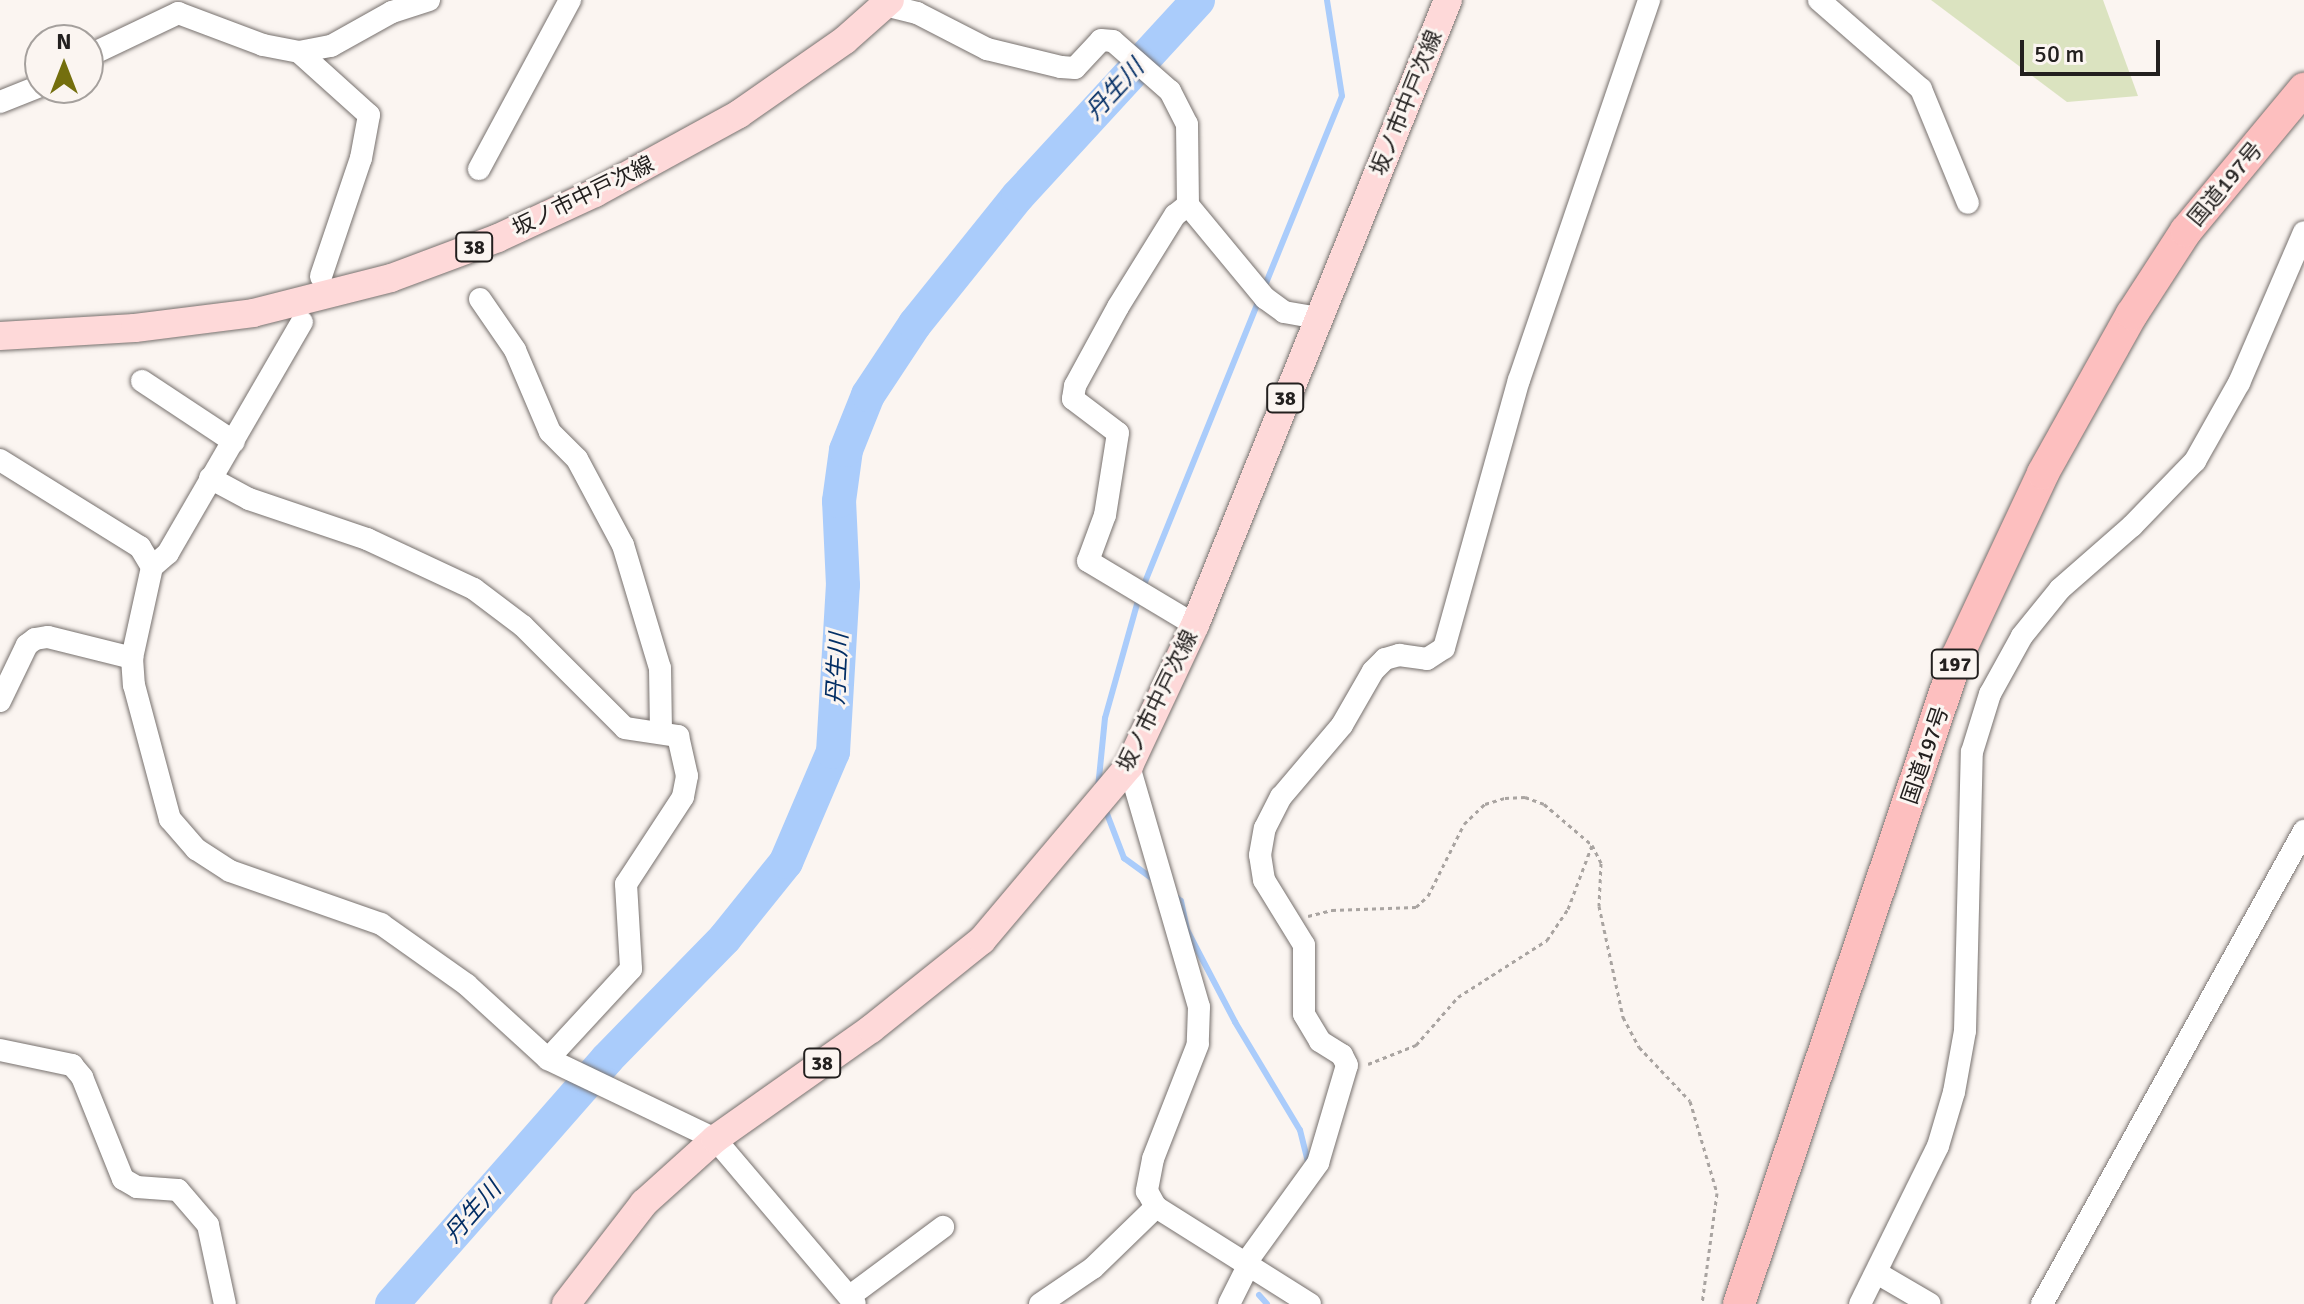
<!DOCTYPE html>
<meta charset="utf-8">
<style>
body{margin:0}
#map{position:relative;width:2304px;height:1304px;overflow:hidden;background:#fbf5f1;font-family:Signika,"Noto Sans JP",sans-serif}
div>[style]{position:absolute}
.green>*{inset:0;background:#dbe3c0}
.stream>*{height:6px;margin:-3px;padding:0 3px;transform-origin:3px;border-radius:3px;background:#aaccfb}
.river>*{height:34px;margin:-17px;padding:0 17px;transform-origin:17px;border-radius:17px;background:#aaccfb}
.path>*{height:3px;margin-top:-1.5px;transform-origin:0;background:repeating-linear-gradient(90deg,#a9a4a1 0 4px,transparent 0 8px)}
.roads{filter:drop-shadow(0 0 2px #77716e) drop-shadow(0 0 2px #77716e)}
.minor>*{height:22px;margin:-11px;padding:0 11px;transform-origin:11px;border-radius:11px;background:#fff}
.major>*{height:28px;margin:-14px;padding:0 14px;transform-origin:14px;border-radius:14px;background:#fed9d9}
.highway>*{height:32px;margin:-16px;padding:0 16px;transform-origin:16px;border-radius:16px;background:#fdbfbf}
span{translate:-50% -50%;white-space:nowrap;text-align:center;line-height:1.15;-webkit-text-stroke:6px #fbf5f1;paint-order:stroke}
.shield-label span{padding:2px 6px;background:#fbf5f1;border:2px solid;border-radius:6px;-webkit-text-stroke-width:0}
.shield-label{font-size:20px;color:#23201f;font-weight:700}
.street-label{font-size:22px;color:#23201f}
.water-label{font-size:24px;color:#032e65;font-style:italic}
.north{position:absolute;left:24px;top:24px;width:80px;height:80px;box-sizing:border-box;background:#fbf5f1;border:2px solid #a5a09d;border-radius:50%;rotate:0deg;font-size:22px;font-weight:700;line-height:32px;text-align:center;color:#23201f}
.north::after{content:'';display:block;margin:auto;width:28px;height:36px;background:#746f0e;clip-path:polygon(50% 0,100% 100%,50% 72%,0 100%)}
.scale{position:absolute;left:2020px;top:40px;width:140px;height:36px;box-sizing:border-box;border:4px solid #23201f;border-top:0;padding-left:10px;font-size:24px;line-height:28px;white-space:nowrap;color:#23201f;-webkit-text-stroke:6px #fbf5f1;paint-order:stroke}
</style>
<div id="map">
<div class="green">
<i style="clip-path:polygon(1931px 0,2103px 0,2138px 96px,2067px 102px)"></i>
</div>
<div class="stream">
<i style="left:1264px;top:288px;width:207px;rotate:-67.9deg"></i>
<i style="left:1342px;top:96px;width:97px;rotate:-98.9deg"></i>
<i style="left:1143px;top:587px;width:312px;rotate:-68deg"></i>
<i style="left:1098px;top:788px;width:70px;rotate:-84.3deg"></i>
<i style="left:1105px;top:718px;width:126px;rotate:-74.3deg"></i>
<i style="left:1104px;top:806px;width:56px;rotate:69deg"></i>
<i style="left:1124px;top:858px;width:37px;rotate:36deg"></i>
<i style="left:1176px;top:897px;width:6px;rotate:39deg"></i>
<i style="left:1181px;top:901px;width:30px;rotate:78deg"></i>
<i style="left:1187px;top:930px;width:104px;rotate:62.4deg"></i>
<i style="left:1235px;top:1022px;width:126px;rotate:59deg"></i>
<i style="left:1300px;top:1130px;width:33px;rotate:76deg"></i>
<i style="left:1259px;top:1295px;width:12px;rotate:48deg"></i>
</div>
<div class="river">
<i style="left:392px;top:1304px;width:326px;rotate:-48.7deg"></i>
<i style="left:607px;top:1059px;width:169px;rotate:-45.7deg"></i>
<i style="left:725px;top:938px;width:97px;rotate:-51.2deg"></i>
<i style="left:786px;top:862px;width:120px;rotate:-66.9deg"></i>
<i style="left:833px;top:752px;width:167px;rotate:-86.6deg"></i>
<i style="left:843px;top:585px;width:84px;rotate:-92.7deg"></i>
<i style="left:839px;top:501px;width:51px;rotate:-82.2deg"></i>
<i style="left:846px;top:450px;width:59px;rotate:-68.2deg"></i>
<i style="left:868px;top:395px;width:85px;rotate:-56.5deg"></i>
<i style="left:915px;top:324px;width:164px;rotate:-51.2deg"></i>
<i style="left:1018px;top:196px;width:266px;rotate:-47.4deg"></i>
</div>
<div class="path">
<i style="left:1308px;top:916px;width:25px;rotate:-14deg"></i>
<i style="left:1332px;top:910px;width:84px;rotate:-2deg"></i>
<i style="left:1416px;top:907px;width:16px;rotate:-43deg"></i>
<i style="left:1428px;top:896px;width:80px;rotate:-63.4deg"></i>
<i style="left:1464px;top:824px;width:29px;rotate:-44deg"></i>
<i style="left:1485px;top:804px;width:21px;rotate:-17deg"></i>
<i style="left:1505px;top:798px;width:20px;rotate:-3deg"></i>
<i style="left:1525px;top:797px;width:20px;rotate:20deg"></i>
<i style="left:1544px;top:804px;width:63px;rotate:40.5deg"></i>
<i style="left:1592px;top:845px;width:20px;rotate:63deg"></i>
<i style="left:1601px;top:863px;width:43px;rotate:92.7deg"></i>
<i style="left:1599px;top:906px;width:114px;rotate:77.8deg"></i>
<i style="left:1623px;top:1017px;width:34px;rotate:62deg"></i>
<i style="left:1639px;top:1047px;width:74px;rotate:46.6deg"></i>
<i style="left:1690px;top:1101px;width:96px;rotate:73.6deg"></i>
<i style="left:1717px;top:1193px;width:112px;rotate:97.7deg"></i>
<i style="left:1368px;top:1064px;width:52px;rotate:-21.6deg"></i>
<i style="left:1416px;top:1045px;width:64px;rotate:-48.8deg"></i>
<i style="left:1458px;top:997px;width:106px;rotate:-32.6deg"></i>
<i style="left:1547px;top:940px;width:37px;rotate:-56deg"></i>
<i style="left:1568px;top:909px;width:68px;rotate:-69.4deg"></i>
</div>
<div class="roads">
<div class="minor">
<i style="left:1819px;top:0;width:135px;rotate:41.1deg"></i>
<i style="left:1921px;top:89px;width:123px;rotate:67.6deg"></i>
<i style="left:885px;top:5px;width:33px;rotate:14deg"></i>
<i style="left:917px;top:13px;width:79px;rotate:27.2deg"></i>
<i style="left:987px;top:49px;width:76px;rotate:13.7deg"></i>
<i style="left:1061px;top:67px;width:14px;rotate:4deg"></i>
<i style="left:1075px;top:68px;width:38px;rotate:-47deg"></i>
<i style="left:1101px;top:40px;width:12px;rotate:5deg"></i>
<i style="left:1113px;top:41px;width:76px;rotate:41.3deg"></i>
<i style="left:1170px;top:91px;width:37px;rotate:63deg"></i>
<i style="left:1187px;top:124px;width:81px;rotate:89.3deg"></i>
<i style="left:1188px;top:205px;width:121px;rotate:50.4deg"></i>
<i style="left:1265px;top:298px;width:24px;rotate:36deg"></i>
<i style="left:1284px;top:312px;width:34px;rotate:10deg"></i>
<i style="left:299px;top:52px;width:94px;rotate:42deg"></i>
<i style="left:369px;top:115px;width:44px;rotate:100.5deg"></i>
<i style="left:361px;top:158px;width:125px;rotate:108.7deg"></i>
<i style="left:88px;top:56px;width:100px;rotate:-25.5deg"></i>
<i style="left:178px;top:13px;width:91px;rotate:20.6deg"></i>
<i style="left:263px;top:45px;width:37px;rotate:11deg"></i>
<i style="left:299px;top:52px;width:33px;rotate:-11deg"></i>
<i style="left:331px;top:46px;width:70px;rotate:-29.1deg"></i>
<i style="left:392px;top:12px;width:39px;rotate:-18deg"></i>
<i style="left:0;top:102px;width:43px;rotate:-21.8deg"></i>
<i style="left:479px;top:169px;width:192px;rotate:-61.7deg"></i>
<i style="left:1188px;top:205px;width:16px;rotate:142deg"></i>
<i style="left:1175px;top:215px;width:108px;rotate:121.8deg"></i>
<i style="left:1118px;top:307px;width:90px;rotate:118.6deg"></i>
<i style="left:1075px;top:386px;width:13px;rotate:99deg"></i>
<i style="left:1073px;top:399px;width:56px;rotate:37.1deg"></i>
<i style="left:1118px;top:433px;width:83px;rotate:99deg"></i>
<i style="left:1105px;top:515px;width:49px;rotate:110.3deg"></i>
<i style="left:1088px;top:561px;width:125px;rotate:30.9deg"></i>
<i style="left:480px;top:299px;width:62px;rotate:55.5deg"></i>
<i style="left:515px;top:350px;width:89px;rotate:66.9deg"></i>
<i style="left:550px;top:432px;width:38px;rotate:45deg"></i>
<i style="left:577px;top:459px;width:98px;rotate:61.9deg"></i>
<i style="left:623px;top:545px;width:128px;rotate:73.3deg"></i>
<i style="left:660px;top:668px;width:62px;rotate:89.1deg"></i>
<i style="left:142px;top:381px;width:110px;rotate:33.5deg"></i>
<i style="left:0;top:460px;width:165px;rotate:31.9deg"></i>
<i style="left:140px;top:547px;width:23px;rotate:59deg"></i>
<i style="left:152px;top:567px;width:93px;rotate:102.4deg"></i>
<i style="left:132px;top:658px;width:27px;rotate:86deg"></i>
<i style="left:134px;top:685px;width:139px;rotate:75deg"></i>
<i style="left:170px;top:819px;width:40px;rotate:49deg"></i>
<i style="left:196px;top:849px;width:40px;rotate:32.9deg"></i>
<i style="left:230px;top:871px;width:160px;rotate:19.3deg"></i>
<i style="left:381px;top:924px;width:105px;rotate:35.3deg"></i>
<i style="left:467px;top:985px;width:110px;rotate:42.4deg"></i>
<i style="left:548px;top:1059px;width:185px;rotate:25.6deg"></i>
<i style="left:715px;top:1139px;width:216px;rotate:49.7deg"></i>
<i style="left:210px;top:478px;width:44px;rotate:28.3deg"></i>
<i style="left:249px;top:499px;width:125px;rotate:18.7deg"></i>
<i style="left:367px;top:539px;width:118px;rotate:25deg"></i>
<i style="left:474px;top:589px;width:61px;rotate:37.1deg"></i>
<i style="left:523px;top:626px;width:144px;rotate:45deg"></i>
<i style="left:625px;top:728px;width:54px;rotate:8.6deg"></i>
<i style="left:678px;top:736px;width:41px;rotate:77.3deg"></i>
<i style="left:687px;top:776px;width:21px;rotate:101deg"></i>
<i style="left:683px;top:797px;width:104px;rotate:123.2deg"></i>
<i style="left:626px;top:884px;width:85px;rotate:86.6deg"></i>
<i style="left:631px;top:969px;width:122px;rotate:132.7deg"></i>
<i style="left:152px;top:567px;width:21px;rotate:-41deg"></i>
<i style="left:168px;top:553px;width:267px;rotate:-59.9deg"></i>
<i style="left:0;top:701px;width:62px;rotate:-64.3deg"></i>
<i style="left:27px;top:645px;width:10px;rotate:-37deg"></i>
<i style="left:35px;top:639px;width:13px;rotate:-9deg"></i>
<i style="left:48px;top:637px;width:87px;rotate:14deg"></i>
<i style="left:1129px;top:766px;width:251px;rotate:73.8deg"></i>
<i style="left:1199px;top:1007px;width:37px;rotate:92deg"></i>
<i style="left:1198px;top:1044px;width:123px;rotate:111.4deg"></i>
<i style="left:1153px;top:1159px;width:33px;rotate:101deg"></i>
<i style="left:1147px;top:1191px;width:18px;rotate:61deg"></i>
<i style="left:1156px;top:1207px;width:182px;rotate:32.2deg"></i>
<i style="left:0;top:1050px;width:74px;rotate:11.8deg"></i>
<i style="left:72px;top:1065px;width:16px;rotate:50deg"></i>
<i style="left:82px;top:1077px;width:110px;rotate:68.1deg"></i>
<i style="left:123px;top:1179px;width:16px;rotate:30deg"></i>
<i style="left:137px;top:1187px;width:41px;rotate:4.2deg"></i>
<i style="left:178px;top:1190px;width:46px;rotate:49.4deg"></i>
<i style="left:208px;top:1225px;width:81px;rotate:77.9deg"></i>
<i style="left:1245px;top:1264px;width:125px;rotate:-54.1deg"></i>
<i style="left:1318px;top:1163px;width:102px;rotate:-73.5deg"></i>
<i style="left:1347px;top:1065px;width:11px;rotate:-117deg"></i>
<i style="left:1342px;top:1055px;width:26px;rotate:-148deg"></i>
<i style="left:1320px;top:1041px;width:31px;rotate:-121deg"></i>
<i style="left:1304px;top:1014px;width:69px;rotate:-90deg"></i>
<i style="left:1304px;top:945px;width:76px;rotate:-121.6deg"></i>
<i style="left:1264px;top:880px;width:25px;rotate:-99deg"></i>
<i style="left:1260px;top:855px;width:27px;rotate:-80deg"></i>
<i style="left:1265px;top:828px;width:35px;rotate:-63deg"></i>
<i style="left:1281px;top:797px;width:94px;rotate:-49.7deg"></i>
<i style="left:1342px;top:725px;width:62px;rotate:-60.1deg"></i>
<i style="left:1373px;top:671px;width:17px;rotate:-45deg"></i>
<i style="left:1385px;top:659px;width:15px;rotate:-16deg"></i>
<i style="left:1399px;top:655px;width:28px;rotate:8deg"></i>
<i style="left:1427px;top:659px;width:20px;rotate:-33deg"></i>
<i style="left:1444px;top:648px;width:278px;rotate:-74.4deg"></i>
<i style="left:1519px;top:380px;width:402px;rotate:-71.1deg"></i>
<i style="left:1877px;top:1273px;width:61px;rotate:30.3deg"></i>
<i style="left:850px;top:1296px;width:116px;rotate:-36.6deg"></i>
<i style="left:1040px;top:1304px;width:64px;rotate:-34.2deg"></i>
<i style="left:1093px;top:1268px;width:88px;rotate:-44.1deg"></i>
<i style="left:1229px;top:1304px;width:42px;rotate:-63.4deg"></i>
<i style="left:1860px;top:1304px;width:176px;rotate:-63.7deg"></i>
<i style="left:1938px;top:1146px;width:56px;rotate:-73.5deg"></i>
<i style="left:1954px;top:1092px;width:62px;rotate:-79.8deg"></i>
<i style="left:1965px;top:1031px;width:279px;rotate:-88.6deg"></i>
<i style="left:1972px;top:752px;width:61px;rotate:-72.8deg"></i>
<i style="left:1990px;top:694px;width:66px;rotate:-61.1deg"></i>
<i style="left:2022px;top:636px;width:60px;rotate:-51deg"></i>
<i style="left:2060px;top:589px;width:96px;rotate:-41.2deg"></i>
<i style="left:2132px;top:526px;width:91px;rotate:-45.9deg"></i>
<i style="left:2195px;top:461px;width:90px;rotate:-60.6deg"></i>
<i style="left:2239px;top:383px;width:164px;rotate:-66.7deg"></i>
<i style="left:2042px;top:1304px;width:541px;rotate:-61.02deg"></i>
</div>
<div class="major">
<i style="left:0;top:336px;width:135px;rotate:-3.4deg"></i>
<i style="left:135px;top:328px;width:119px;rotate:-7.2deg"></i>
<i style="left:253px;top:313px;width:142px;rotate:-14.2deg"></i>
<i style="left:391px;top:278px;width:114px;rotate:-20.5deg"></i>
<i style="left:498px;top:238px;width:107px;rotate:-24.9deg"></i>
<i style="left:595px;top:193px;width:164px;rotate:-28.7deg"></i>
<i style="left:739px;top:114px;width:129px;rotate:-34.9deg"></i>
<i style="left:845px;top:40px;width:60px;rotate:-41.6deg"></i>
<i style="left:566px;top:1304px;width:128px;rotate:-52.3deg"></i>
<i style="left:644px;top:1203px;width:96px;rotate:-42deg"></i>
<i style="left:715px;top:1139px;width:191px;rotate:-35.2deg"></i>
<i style="left:871px;top:1029px;width:142px;rotate:-38.7deg"></i>
<i style="left:982px;top:940px;width:228px;rotate:-49.8deg"></i>
<i style="left:1129px;top:766px;width:156px;rotate:-64.9deg"></i>
<i style="left:1195px;top:625px;width:674px;rotate:-67.96deg"></i>
</div>
<div class="highway">
<i style="left:1739px;top:1304px;width:683px;rotate:-71.38deg"></i>
<i style="left:1957px;top:657px;width:203px;rotate:-64.9deg"></i>
<i style="left:2043px;top:473px;width:182px;rotate:-60.8deg"></i>
<i style="left:2132px;top:314px;width:99px;rotate:-57deg"></i>
<i style="left:2186px;top:231px;width:185px;rotate:-50.3deg"></i>
</div>
</div>
<div class="shield-label">
<span style="left:474px;top:247px">38</span>
<span style="left:1285px;top:398px">38</span>
<span style="left:1955px;top:664px">197</span>
<span style="left:822px;top:1063px">38</span>
</div>
<div class="street-label">
<span style="left:1406px;top:103px;rotate:-68deg">坂ノ市中戸次線</span>
<span style="left:2225px;top:184px;rotate:-50deg">国道197号</span>
<span style="left:583px;top:196px;rotate:-26deg">坂ノ市中戸次線</span>
<span style="left:1157px;top:701px;rotate:-64deg">坂ノ市中戸次線</span>
<span style="left:1925px;top:755px;rotate:-71deg">国道197号</span>
</div>
<div class="water-label">
<span style="left:1115px;top:90px;rotate:-47deg">丹生川</span>
<span style="left:838px;top:669px;rotate:-87deg">丹生川</span>
<span style="left:473px;top:1212px;rotate:-49deg">丹生川</span>
</div>
<div class="north">N</div>
<div class="scale">50 m</div>
</div>
